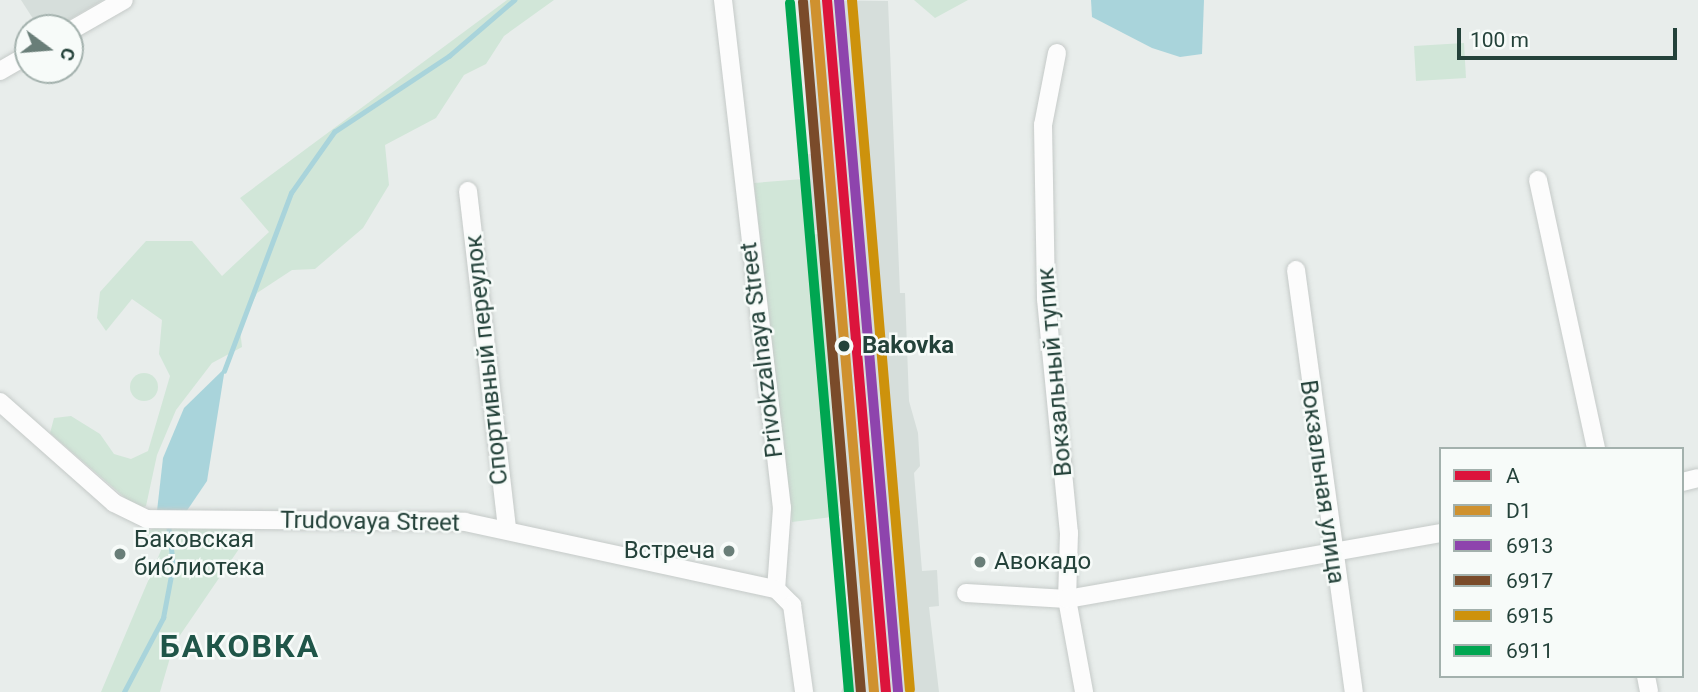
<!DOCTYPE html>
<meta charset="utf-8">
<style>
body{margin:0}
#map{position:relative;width:1698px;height:692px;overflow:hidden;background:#e8edeb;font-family:Roboto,sans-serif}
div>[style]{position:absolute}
.built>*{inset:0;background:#d6dedb}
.green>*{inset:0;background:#d1e6d8}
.round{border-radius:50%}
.water>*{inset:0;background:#a9d4db}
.stream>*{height:4.5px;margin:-2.25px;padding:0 2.25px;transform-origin:2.25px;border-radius:2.25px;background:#a9d4db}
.roads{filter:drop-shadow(0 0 2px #c5cac8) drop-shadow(0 0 2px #c5cac8)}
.minor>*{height:18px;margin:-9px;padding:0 9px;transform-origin:9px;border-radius:9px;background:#fcfcfc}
.rail-1>*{height:10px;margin:-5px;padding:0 5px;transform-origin:5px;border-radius:5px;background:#dc143c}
.rail-2>*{height:10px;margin:-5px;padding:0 5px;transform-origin:5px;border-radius:5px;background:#cf912f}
.rail-3>*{height:10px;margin:-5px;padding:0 5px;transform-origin:5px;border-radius:5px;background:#8e44ad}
.rail-4>*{height:10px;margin:-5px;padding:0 5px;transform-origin:5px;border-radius:5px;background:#7a4b2a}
.rail-5>*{height:10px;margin:-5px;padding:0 5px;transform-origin:5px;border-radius:5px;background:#cd920c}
.rail-6>*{height:10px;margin:-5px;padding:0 5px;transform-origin:5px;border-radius:5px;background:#00a651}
.dots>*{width:19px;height:19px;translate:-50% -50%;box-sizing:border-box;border:4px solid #f7fbf9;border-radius:50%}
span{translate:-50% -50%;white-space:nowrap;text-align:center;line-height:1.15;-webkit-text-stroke:5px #f7fbf9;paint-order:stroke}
.stop-label{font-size:24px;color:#24423a;font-weight:700}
.left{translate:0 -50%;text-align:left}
.street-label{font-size:24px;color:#24423a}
.poi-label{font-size:24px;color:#24423a}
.right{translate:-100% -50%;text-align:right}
.district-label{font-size:32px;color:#1f5548;font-weight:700;letter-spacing:2px}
.legend{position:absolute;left:1439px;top:447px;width:245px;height:231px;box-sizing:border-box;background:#f7fbf9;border:2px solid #a3b1ad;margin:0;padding:9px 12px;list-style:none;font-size:21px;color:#24423a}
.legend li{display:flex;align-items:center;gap:14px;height:35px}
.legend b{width:35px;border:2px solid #a3b1ad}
.north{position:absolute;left:14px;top:14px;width:70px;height:70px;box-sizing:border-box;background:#f7fbf9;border:2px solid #a3b1ad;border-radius:50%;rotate:106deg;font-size:19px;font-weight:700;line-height:28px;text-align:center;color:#24423a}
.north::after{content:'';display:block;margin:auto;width:24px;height:32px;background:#697e78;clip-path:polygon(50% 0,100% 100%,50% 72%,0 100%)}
.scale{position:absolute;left:1457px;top:28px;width:220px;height:32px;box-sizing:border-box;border:4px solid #24423a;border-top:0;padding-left:9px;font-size:21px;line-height:24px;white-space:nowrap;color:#24423a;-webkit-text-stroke:5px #f7fbf9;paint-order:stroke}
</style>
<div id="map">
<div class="built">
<i style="clip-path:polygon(21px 0,103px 0,55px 28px,39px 28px)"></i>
<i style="clip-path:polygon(803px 0,888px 1px,900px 293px,905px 293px,909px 401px,918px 433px,920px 466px,914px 473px,922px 571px,937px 570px,939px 606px,929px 607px,939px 692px,841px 692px,853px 666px,821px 230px,811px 230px,804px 155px,816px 153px)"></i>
</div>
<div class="green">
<i style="clip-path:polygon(507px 0,554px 0,504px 36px,486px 64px,464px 75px,436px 118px,385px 145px,389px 185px,363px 228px,315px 269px,292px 270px,257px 293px,240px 330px,242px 347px,212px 363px,176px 410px,157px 455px,146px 506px,138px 509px,50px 433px,54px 418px,71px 416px,100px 434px,114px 454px,131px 459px,148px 451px,170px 376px,159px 354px,162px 320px,132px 299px,106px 331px,97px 318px,100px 292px,146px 241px,192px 241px,222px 276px,269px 232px,240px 198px)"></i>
<i style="clip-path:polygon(914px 0,968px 0,935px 18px)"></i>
<i style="clip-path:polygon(1464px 43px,1466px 78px,1416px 81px,1414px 46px)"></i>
<i style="clip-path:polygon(803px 179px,808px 235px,819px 234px,840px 516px,792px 522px,754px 183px)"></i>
<i class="round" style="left:130px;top:373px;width:28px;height:28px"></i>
<i style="clip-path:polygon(159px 525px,226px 528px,242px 533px,243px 543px,174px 644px,160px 692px,101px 692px,162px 548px,145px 533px)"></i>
</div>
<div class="water">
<i style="clip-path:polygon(1091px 0,1204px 0,1202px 54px,1180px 57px,1152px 48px,1092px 17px)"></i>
<i style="clip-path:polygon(225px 368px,207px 481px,186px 512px,157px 511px,163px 458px,184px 408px)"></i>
</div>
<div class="stream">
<i style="left:224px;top:371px;width:190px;rotate:-69.4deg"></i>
<i style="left:291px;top:193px;width:75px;rotate:-54.8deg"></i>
<i style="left:334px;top:132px;width:138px;rotate:-33.5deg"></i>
<i style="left:449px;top:56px;width:86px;rotate:-40.7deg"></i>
<i style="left:124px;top:692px;width:84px;rotate:-62.2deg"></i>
<i style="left:163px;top:618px;width:54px;rotate:-79.3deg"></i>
<i style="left:173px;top:565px;width:39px;rotate:-97deg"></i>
</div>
<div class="roads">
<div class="minor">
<i style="left:723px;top:0;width:511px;rotate:83.38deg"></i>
<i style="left:782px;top:508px;width:81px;rotate:94.2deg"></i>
<i style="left:70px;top:31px;width:62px;rotate:-29.9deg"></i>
<i style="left:1057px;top:53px;width:73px;rotate:101deg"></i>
<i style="left:1043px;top:125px;width:174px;rotate:89deg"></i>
<i style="left:1046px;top:299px;width:235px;rotate:84.4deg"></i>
<i style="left:1069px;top:533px;width:66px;rotate:91.7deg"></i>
<i style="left:1067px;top:599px;width:95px;rotate:79.6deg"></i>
<i style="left:0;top:71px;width:32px;rotate:-30deg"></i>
<i style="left:1538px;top:180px;width:275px;rotate:77.8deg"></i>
<i style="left:468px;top:191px;width:340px;rotate:83.4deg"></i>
<i style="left:1296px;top:270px;width:426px;rotate:82.2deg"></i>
<i style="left:0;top:402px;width:152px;rotate:41.5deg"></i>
<i style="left:114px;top:503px;width:37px;rotate:26deg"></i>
<i style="left:147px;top:519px;width:318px;rotate:0.5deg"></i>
<i style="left:465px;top:522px;width:318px;rotate:12.2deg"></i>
<i style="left:776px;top:589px;width:23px;rotate:45deg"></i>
<i style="left:792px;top:605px;width:88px;rotate:82.1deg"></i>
<i style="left:1682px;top:482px;width:16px;rotate:-14deg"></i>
<i style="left:966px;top:593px;width:101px;rotate:3.4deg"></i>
<i style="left:1067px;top:599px;width:380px;rotate:-10deg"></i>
<i style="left:1646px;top:676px;width:16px;rotate:79deg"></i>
</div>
</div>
<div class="rail-1">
<i style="left:827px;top:0;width:695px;rotate:85.13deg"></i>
</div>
<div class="rail-2">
<i style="left:815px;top:1px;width:694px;rotate:85.12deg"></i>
</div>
<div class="rail-3">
<i style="left:839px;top:0;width:694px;rotate:85.12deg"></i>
</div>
<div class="rail-4">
<i style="left:803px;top:2px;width:692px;rotate:85.2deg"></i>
</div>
<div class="rail-5">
<i style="left:852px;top:0;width:692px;rotate:85.2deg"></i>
</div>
<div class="rail-6">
<i style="left:790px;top:3px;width:692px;rotate:85.11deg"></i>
</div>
<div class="dots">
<i style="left:844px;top:346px;background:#24423a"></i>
<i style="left:729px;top:551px;background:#697e78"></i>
<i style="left:120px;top:554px;background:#697e78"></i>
<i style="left:980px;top:562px;background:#697e78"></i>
</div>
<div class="stop-label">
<span class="left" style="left:862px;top:346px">Bakovka</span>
</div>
<div class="street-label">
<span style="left:762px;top:350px;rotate:-97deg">Privokzalnaya Street</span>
<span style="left:487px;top:360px;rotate:-96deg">Спортивный переулок</span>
<span style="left:1055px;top:372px;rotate:-95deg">Вокзальный тупик</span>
<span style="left:1322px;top:482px;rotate:82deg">Вокзальная улица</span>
<span style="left:370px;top:522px;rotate:1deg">Trudovaya Street</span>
</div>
<div class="poi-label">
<span class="left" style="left:134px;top:554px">Баковская<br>библиотека</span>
<span class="right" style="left:715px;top:551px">Встреча</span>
<span class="left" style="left:994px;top:562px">Авокадо</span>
</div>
<div class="district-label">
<span style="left:240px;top:646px">БАКОВКА</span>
</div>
<ul class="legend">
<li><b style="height:9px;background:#dc143c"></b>A</li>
<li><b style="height:9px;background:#cf912f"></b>D1</li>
<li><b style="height:9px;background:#8e44ad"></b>6913</li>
<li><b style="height:9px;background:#7a4b2a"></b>6917</li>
<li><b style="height:9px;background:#cd920c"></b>6915</li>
<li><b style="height:9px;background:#00a651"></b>6911</li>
</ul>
<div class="north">С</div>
<div class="scale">100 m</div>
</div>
